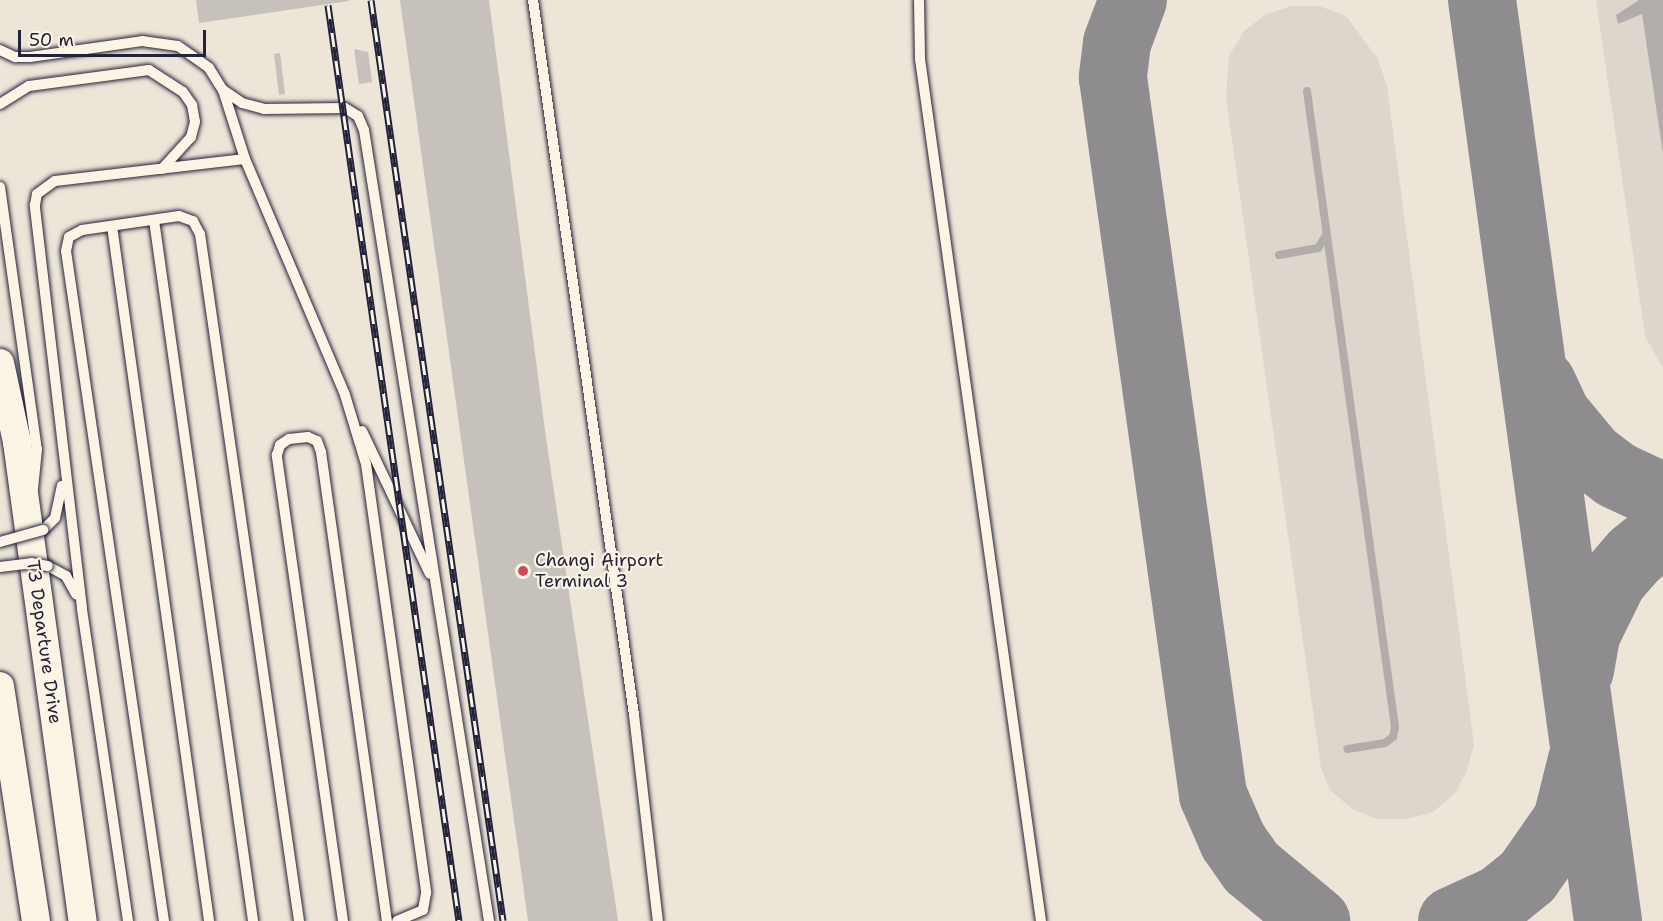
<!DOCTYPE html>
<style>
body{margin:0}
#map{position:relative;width:1663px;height:921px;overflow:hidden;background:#fcf5e5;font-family:"Shantell Sans",sans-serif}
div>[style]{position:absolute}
.built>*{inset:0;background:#ece5d8}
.green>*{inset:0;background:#dcd6cc}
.water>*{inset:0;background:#b2adab}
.stream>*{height:8px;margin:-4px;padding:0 4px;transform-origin:4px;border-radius:4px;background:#b2adab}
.taxiway>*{height:68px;margin:-34px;padding:0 34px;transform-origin:34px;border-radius:34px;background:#8f8c90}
.building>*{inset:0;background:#c6c1bb}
.roads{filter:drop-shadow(0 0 2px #22223b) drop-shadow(0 0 2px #22223b)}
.service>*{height:10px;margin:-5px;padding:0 5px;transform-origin:5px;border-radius:5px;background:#fcf5e5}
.secondary>*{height:28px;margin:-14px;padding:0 14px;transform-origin:14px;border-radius:14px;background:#fcf5e5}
.rail>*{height:7px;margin-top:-3.5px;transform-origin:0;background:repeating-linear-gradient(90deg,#fcf5e5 0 14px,#22223b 0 28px);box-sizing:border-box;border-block:2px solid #22223b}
.bridges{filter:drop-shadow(0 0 2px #22223b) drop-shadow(0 0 2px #22223b)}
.service-bridge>*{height:10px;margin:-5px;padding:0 5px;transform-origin:5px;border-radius:5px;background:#fcf5e5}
.dots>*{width:16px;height:16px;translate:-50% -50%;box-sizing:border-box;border:3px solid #fcf5e5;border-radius:50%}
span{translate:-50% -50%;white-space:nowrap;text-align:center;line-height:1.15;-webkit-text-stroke:4.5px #fcf5e5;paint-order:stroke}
.poi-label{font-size:18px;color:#22223b}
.left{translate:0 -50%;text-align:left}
.street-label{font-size:18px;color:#22223b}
.scale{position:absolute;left:18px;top:30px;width:188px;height:27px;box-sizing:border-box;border:3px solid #22223b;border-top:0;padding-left:8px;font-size:18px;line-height:21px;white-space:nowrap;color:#22223b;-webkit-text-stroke:4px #fcf5e5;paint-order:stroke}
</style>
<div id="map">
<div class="built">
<i style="clip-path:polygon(0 0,1663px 0,1663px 921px,0 921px)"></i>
</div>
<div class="green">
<i style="clip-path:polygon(1596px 0,1639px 0,1618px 24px,1642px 13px,1663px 154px,1663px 368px,1645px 336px)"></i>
<i style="clip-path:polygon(1291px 6px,1319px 6px,1346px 16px,1378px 59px,1387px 86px,1474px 744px,1467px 771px,1455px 793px,1433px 812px,1407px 819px,1377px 819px,1352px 809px,1330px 790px,1321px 768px,1226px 98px,1229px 56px,1244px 31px,1265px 15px)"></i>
</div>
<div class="water">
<i style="clip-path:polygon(1639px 0,1663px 0,1663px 154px,1642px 14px,1618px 24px,1616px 15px)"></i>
</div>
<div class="stream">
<i style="left:1307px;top:91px;width:642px;rotate:82.12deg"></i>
<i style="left:1395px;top:727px;width:10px;rotate:101deg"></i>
<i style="left:1393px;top:737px;width:10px;rotate:143deg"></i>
<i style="left:1385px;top:743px;width:38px;rotate:171deg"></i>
<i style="left:1279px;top:255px;width:40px;rotate:-10deg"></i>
<i style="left:1318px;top:248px;width:15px;rotate:-58deg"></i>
</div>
<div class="taxiway">
<i style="left:1133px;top:0;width:46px;rotate:110.4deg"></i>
<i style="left:1117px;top:43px;width:35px;rotate:97deg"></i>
<i style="left:1113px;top:78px;width:724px;rotate:82.06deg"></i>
<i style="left:1213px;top:795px;width:50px;rotate:66.5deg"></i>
<i style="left:1233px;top:841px;width:32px;rotate:55deg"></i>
<i style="left:1251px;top:867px;width:85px;rotate:39.7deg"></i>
<i style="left:1482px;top:0;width:930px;rotate:82.21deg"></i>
<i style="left:1542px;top:383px;width:35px;rotate:65deg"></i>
<i style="left:1557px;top:415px;width:53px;rotate:50.3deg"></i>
<i style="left:1591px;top:456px;width:31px;rotate:37deg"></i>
<i style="left:1616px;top:475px;width:52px;rotate:25.1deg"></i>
<i style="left:1580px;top:670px;width:36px;rotate:-80deg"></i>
<i style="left:1586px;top:635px;width:61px;rotate:-63.9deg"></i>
<i style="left:1613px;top:580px;width:33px;rotate:-49deg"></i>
<i style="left:1635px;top:555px;width:36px;rotate:-39deg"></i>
<i style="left:1452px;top:921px;width:53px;rotate:-24.6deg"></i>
<i style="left:1500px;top:899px;width:36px;rotate:-39deg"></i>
<i style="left:1528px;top:876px;width:68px;rotate:-55.1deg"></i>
<i style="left:1567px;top:820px;width:62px;rotate:-76deg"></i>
</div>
<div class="building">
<i style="clip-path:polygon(196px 0,349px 0,349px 1px,199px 23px)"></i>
<i style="clip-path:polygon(400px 0,489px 0,546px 438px,618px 921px,528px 921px)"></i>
<i style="clip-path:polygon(354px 49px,368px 52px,372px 82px,359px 84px)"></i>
<i style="clip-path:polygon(280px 53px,285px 94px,279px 95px,274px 54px)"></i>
</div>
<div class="roads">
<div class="service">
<i style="left:533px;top:0;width:722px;rotate:81.96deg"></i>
<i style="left:634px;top:715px;width:207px;rotate:83.4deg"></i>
<i style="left:919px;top:0;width:59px;rotate:89deg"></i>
<i style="left:920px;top:59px;width:870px;rotate:82.01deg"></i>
<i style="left:0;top:50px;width:17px;rotate:25deg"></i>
<i style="left:15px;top:57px;width:15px"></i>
<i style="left:30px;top:57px;width:113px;rotate:-8.1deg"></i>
<i style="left:142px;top:41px;width:36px;rotate:8deg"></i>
<i style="left:178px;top:46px;width:38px;rotate:35deg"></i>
<i style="left:209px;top:68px;width:26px;rotate:58deg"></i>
<i style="left:223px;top:90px;width:72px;rotate:72.3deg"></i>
<i style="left:245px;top:159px;width:256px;rotate:67deg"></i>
<i style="left:345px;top:395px;width:72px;rotate:73.1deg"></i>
<i style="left:366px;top:464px;width:433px;rotate:82deg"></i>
<i style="left:426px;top:893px;width:17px;rotate:100deg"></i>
<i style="left:423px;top:910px;width:28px;rotate:157deg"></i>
<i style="left:223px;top:90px;width:23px;rotate:34deg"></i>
<i style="left:242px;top:103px;width:23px;rotate:15deg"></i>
<i style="left:264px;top:109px;width:81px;rotate:-0.7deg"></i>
<i style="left:345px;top:108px;width:15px;rotate:32deg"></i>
<i style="left:358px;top:116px;width:15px;rotate:67deg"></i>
<i style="left:364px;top:130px;width:801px;rotate:81.02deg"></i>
<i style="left:0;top:104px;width:34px;rotate:-32deg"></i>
<i style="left:29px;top:86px;width:121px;rotate:-7.6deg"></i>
<i style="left:149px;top:70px;width:40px;rotate:32.9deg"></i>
<i style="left:183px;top:92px;width:16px;rotate:55deg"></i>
<i style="left:192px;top:105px;width:17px;rotate:80deg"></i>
<i style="left:195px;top:122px;width:16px;rotate:105deg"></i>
<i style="left:191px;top:137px;width:43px;rotate:132.2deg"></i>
<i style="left:0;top:187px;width:265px;rotate:82deg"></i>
<i style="left:37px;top:449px;width:40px;rotate:95.7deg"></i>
<i style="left:154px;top:220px;width:708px;rotate:81.96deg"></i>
<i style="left:112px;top:226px;width:702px;rotate:82.05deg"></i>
<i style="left:362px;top:431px;width:158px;rotate:64.6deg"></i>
<i style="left:43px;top:530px;width:17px;rotate:-45deg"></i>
<i style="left:55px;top:518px;width:33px;rotate:-78deg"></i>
<i style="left:48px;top:566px;width:21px;rotate:29deg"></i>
<i style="left:66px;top:576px;width:21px;rotate:61deg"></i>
<i style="left:128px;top:921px;width:316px;rotate:-98.4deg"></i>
<i style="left:82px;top:608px;width:406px;rotate:-96.7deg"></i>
<i style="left:35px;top:205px;width:11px;rotate:-80deg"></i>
<i style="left:37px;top:194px;width:22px;rotate:-36deg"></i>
<i style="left:55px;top:181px;width:191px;rotate:-6.6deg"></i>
<i style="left:164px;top:921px;width:677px;rotate:-98.32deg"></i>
<i style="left:66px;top:251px;width:14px;rotate:-78deg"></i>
<i style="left:69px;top:237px;width:15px;rotate:-28deg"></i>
<i style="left:82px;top:230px;width:98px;rotate:-8.2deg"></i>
<i style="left:179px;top:216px;width:15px;rotate:20deg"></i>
<i style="left:193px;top:221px;width:15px;rotate:62deg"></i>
<i style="left:200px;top:234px;width:694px;rotate:81.8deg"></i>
<i style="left:343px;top:921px;width:471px;rotate:-98.1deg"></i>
<i style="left:277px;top:455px;width:10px;rotate:-73deg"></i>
<i style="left:280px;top:445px;width:11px;rotate:-34deg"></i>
<i style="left:289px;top:439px;width:19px;rotate:-6deg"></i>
<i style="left:308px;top:437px;width:10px;rotate:24deg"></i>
<i style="left:317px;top:441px;width:12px;rotate:70deg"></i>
<i style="left:321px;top:452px;width:474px;rotate:82deg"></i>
</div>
<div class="secondary">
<i style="left:0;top:363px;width:81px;rotate:77.9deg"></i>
<i style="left:17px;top:442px;width:484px;rotate:82.2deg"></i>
<i style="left:0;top:686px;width:238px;rotate:81.3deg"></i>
</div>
</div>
<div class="rail">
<i style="left:371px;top:0;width:930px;rotate:81.84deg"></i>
<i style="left:328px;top:5px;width:925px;rotate:81.86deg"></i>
</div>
<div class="bridges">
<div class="service-bridge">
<i style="left:0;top:542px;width:45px;rotate:-15.6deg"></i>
<i style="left:0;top:567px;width:31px;rotate:-7deg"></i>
<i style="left:31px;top:563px;width:17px;rotate:10deg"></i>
</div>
</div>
<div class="dots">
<i style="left:523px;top:571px;background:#d1495b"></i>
</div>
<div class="poi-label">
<span class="left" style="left:535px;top:571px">Changi Airport<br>Terminal 3</span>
</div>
<div class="street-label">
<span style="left:44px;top:642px;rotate:82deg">T3 Departure Drive</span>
</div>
<div class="scale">50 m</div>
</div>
